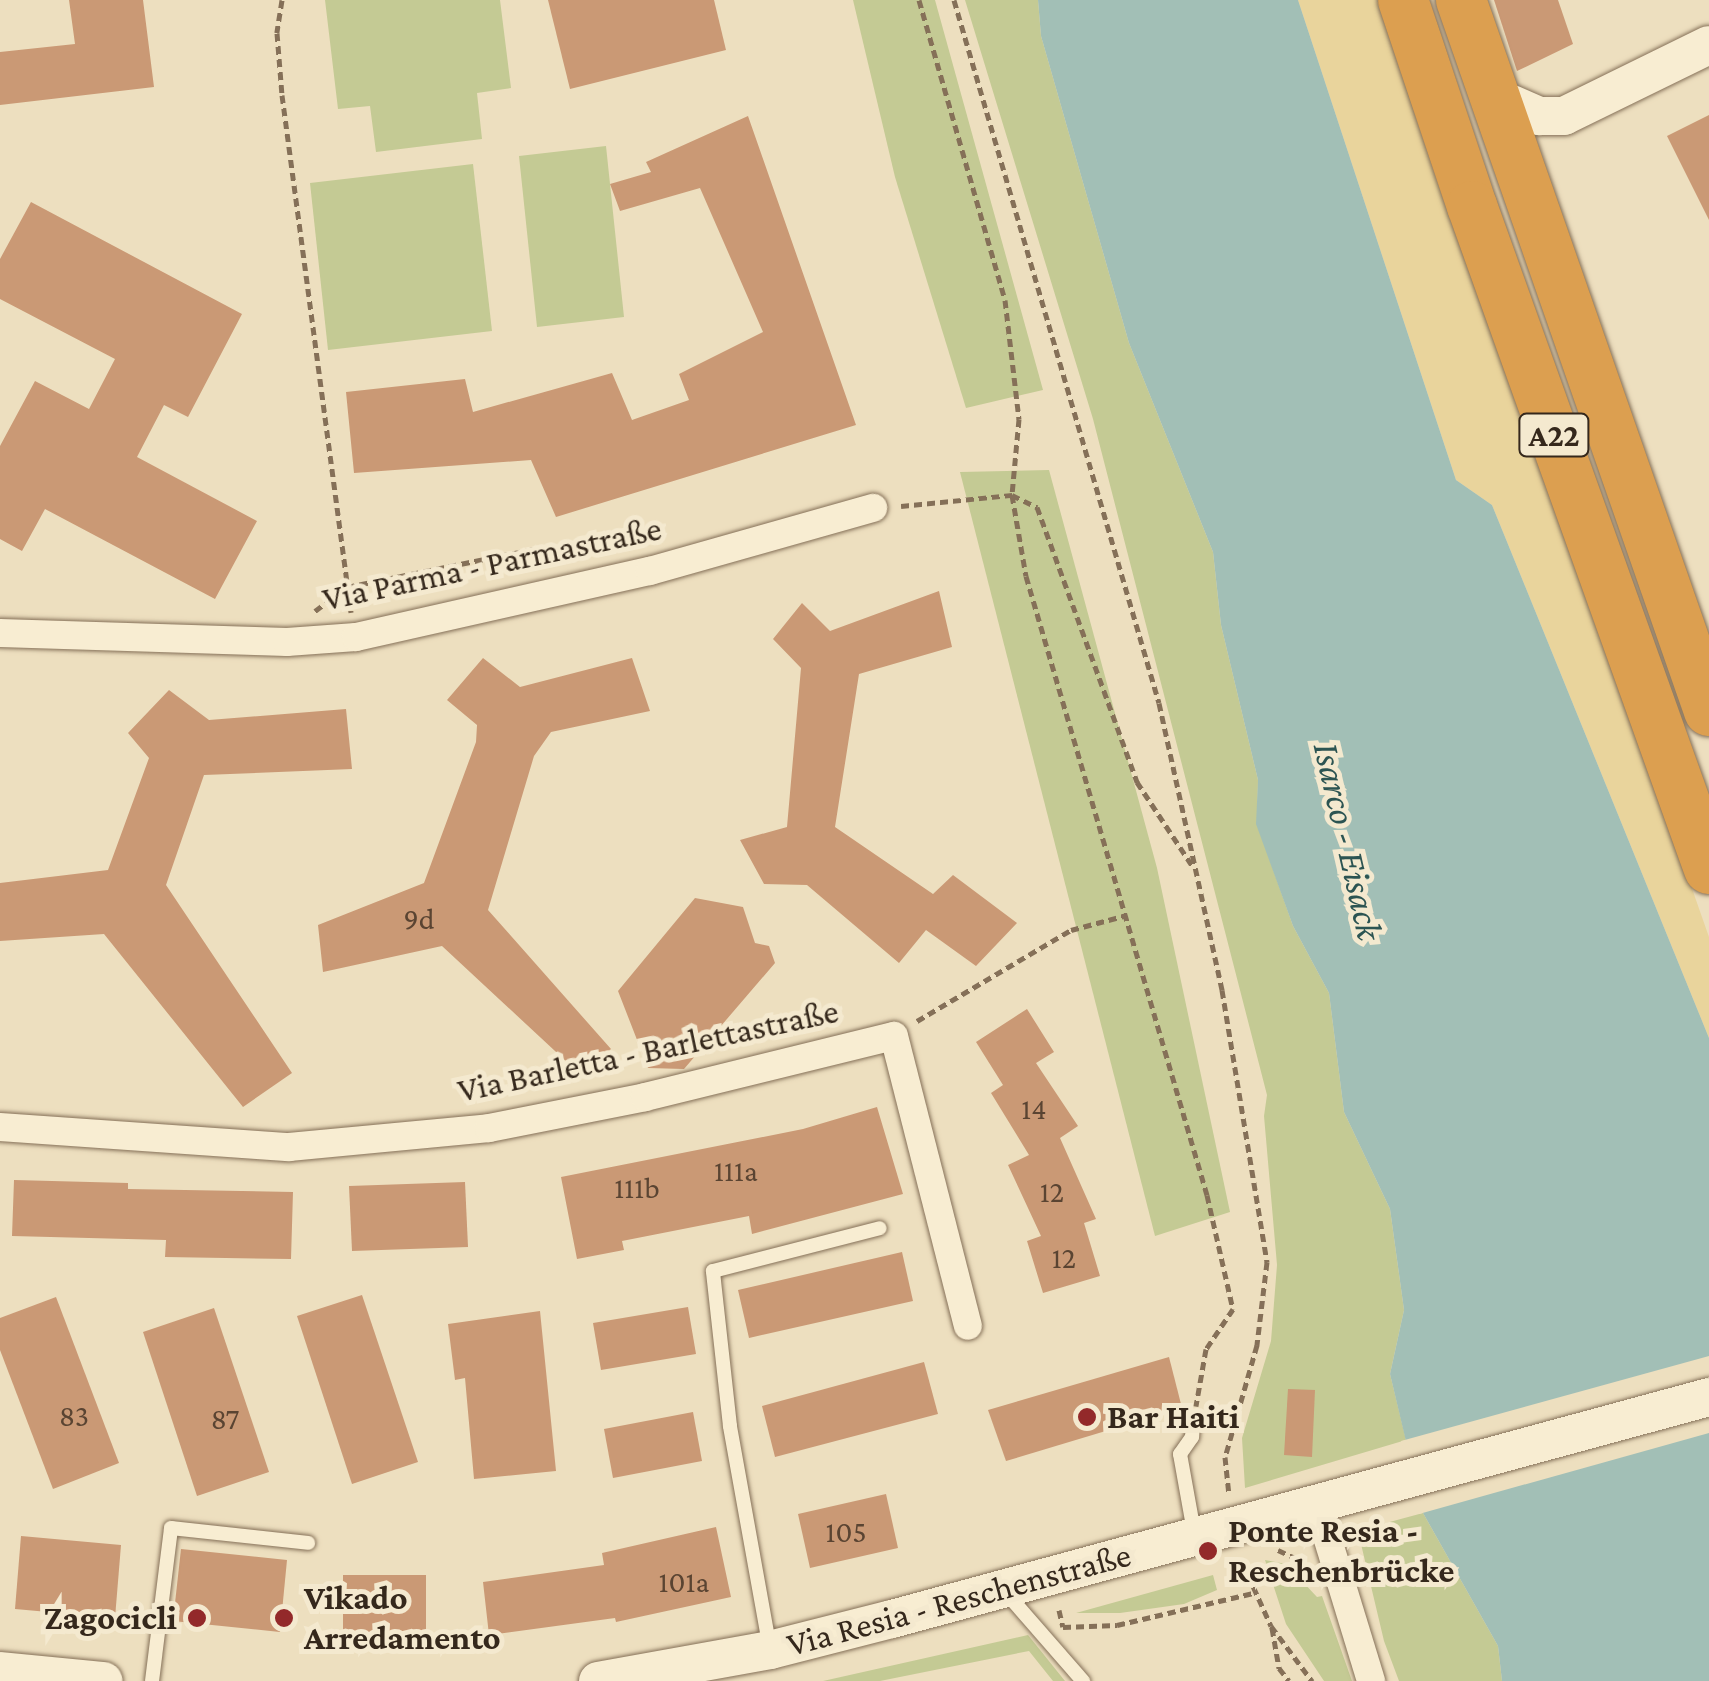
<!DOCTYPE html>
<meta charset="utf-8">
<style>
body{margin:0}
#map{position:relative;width:1709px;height:1681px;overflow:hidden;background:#eddfbf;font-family:"Crimson Pro",serif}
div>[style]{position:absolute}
.green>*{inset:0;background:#c4ca94}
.sand>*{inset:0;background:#e9d49c}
.water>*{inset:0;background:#a2bfb6}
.pier>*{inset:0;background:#eddfbf}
.building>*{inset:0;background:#ca9975}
.path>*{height:5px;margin-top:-2.5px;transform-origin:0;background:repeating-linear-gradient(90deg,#857058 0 8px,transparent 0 13px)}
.roads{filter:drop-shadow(0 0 2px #857058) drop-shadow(0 0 2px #857058)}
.service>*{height:14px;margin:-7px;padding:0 7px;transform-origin:7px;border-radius:7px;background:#f8edd2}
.minor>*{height:28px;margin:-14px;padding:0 14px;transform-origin:14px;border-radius:14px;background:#f8edd2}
.secondary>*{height:38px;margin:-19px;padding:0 19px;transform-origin:19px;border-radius:19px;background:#f8edd2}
.motorway>*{height:50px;margin:-25px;padding:0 25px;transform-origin:25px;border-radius:25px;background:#dc9f50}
.dots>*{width:28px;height:28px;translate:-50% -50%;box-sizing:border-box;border:5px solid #f4e9cf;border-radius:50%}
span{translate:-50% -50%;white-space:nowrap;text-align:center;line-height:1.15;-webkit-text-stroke:10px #f4e9cf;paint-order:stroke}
.number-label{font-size:30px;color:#5a4432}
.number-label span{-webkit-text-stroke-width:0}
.shield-label span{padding:2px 8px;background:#f4e9cf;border:2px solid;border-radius:8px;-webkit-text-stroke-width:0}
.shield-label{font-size:32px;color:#35281c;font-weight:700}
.street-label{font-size:35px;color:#35281c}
.poi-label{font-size:35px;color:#35281c;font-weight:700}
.left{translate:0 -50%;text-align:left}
.right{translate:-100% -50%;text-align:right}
.water-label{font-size:38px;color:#2c5452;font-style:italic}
</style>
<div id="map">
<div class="green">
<i style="clip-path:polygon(325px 0,500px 0,511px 88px,477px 93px,482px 139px,376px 152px,370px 106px,338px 109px)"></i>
<i style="clip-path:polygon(853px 0,935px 0,1043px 390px,966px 408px,895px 177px)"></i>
<i style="clip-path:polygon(965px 0,1038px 0,1041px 36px,1129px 343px,1213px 552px,1221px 625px,1258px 780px,1257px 824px,1293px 926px,1329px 993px,1344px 1112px,1390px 1209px,1404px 1310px,1390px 1374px,1406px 1440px,1245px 1488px,1242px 1438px,1271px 1341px,1277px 1265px,1264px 1116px,1267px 1095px,1093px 419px)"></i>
<i style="clip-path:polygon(606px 146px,624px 317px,537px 327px,519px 156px)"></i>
<i style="clip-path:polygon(473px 164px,492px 331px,328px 350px,310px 183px)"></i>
<i style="clip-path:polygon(1049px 470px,1157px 868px,1230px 1212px,1155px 1236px,960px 472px)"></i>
<i style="clip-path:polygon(1423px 1513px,1498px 1646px,1502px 1681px,1399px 1681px,1384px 1641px,1361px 1544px,1374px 1537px,1371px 1527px)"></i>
<i style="clip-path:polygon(1265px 1560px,1286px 1564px,1317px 1597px,1322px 1596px,1352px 1681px,1324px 1681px,1286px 1624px)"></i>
<i style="clip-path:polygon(1213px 1575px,1217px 1590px,1184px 1604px,1120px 1613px,1076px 1613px)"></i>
<i style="clip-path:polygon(1028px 1635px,1065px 1681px,1053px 1681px,1029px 1651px,880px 1681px,823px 1681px)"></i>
</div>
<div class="sand">
<i style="clip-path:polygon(1298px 0,1380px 0,1709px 937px,1709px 1038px,1492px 505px,1456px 480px)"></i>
</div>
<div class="water">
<i style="clip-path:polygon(1038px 0,1298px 0,1456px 480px,1492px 505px,1709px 1038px,1709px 1681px,1502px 1681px,1498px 1646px,1423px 1513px,1390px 1374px,1404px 1310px,1390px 1209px,1344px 1112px,1329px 993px,1293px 926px,1256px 824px,1258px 780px,1221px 625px,1213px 552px,1129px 343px,1041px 36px)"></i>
</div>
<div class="pier">
<i style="clip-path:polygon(1709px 1356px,1709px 1433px,1419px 1514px,1401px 1441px)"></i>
</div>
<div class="building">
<i style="clip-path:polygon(69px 0,143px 0,154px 87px,0 105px,0 52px,75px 44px)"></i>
<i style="clip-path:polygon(548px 0,714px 0,726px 50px,570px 89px)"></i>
<i style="clip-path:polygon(1494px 0,1558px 0,1573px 44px,1517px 71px)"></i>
<i style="clip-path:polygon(1709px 115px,1709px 220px,1667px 136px)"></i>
<i style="clip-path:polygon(748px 116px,856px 425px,556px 517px,531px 460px,354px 473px,346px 392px,465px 379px,473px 412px,612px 373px,632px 420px,689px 400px,679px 374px,763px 332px,700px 188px,620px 211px,610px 184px,651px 172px,646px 162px)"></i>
<i style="clip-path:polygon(31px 202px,242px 314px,188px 417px,164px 405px,137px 457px,257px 521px,215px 599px,45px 509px,22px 551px,0 539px,0 446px,35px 381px,89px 409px,115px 359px,0 299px,0 259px)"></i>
<i style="clip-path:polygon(939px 591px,952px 647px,859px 674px,835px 827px,933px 894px,953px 875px,1017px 923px,976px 966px,926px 930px,899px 963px,807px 885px,764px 884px,740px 840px,787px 827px,801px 668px,773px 639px,802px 603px,830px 631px)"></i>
<i style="clip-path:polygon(483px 658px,520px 687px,632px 658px,650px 711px,551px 732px,534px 756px,488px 910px,611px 1049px,583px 1077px,442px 946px,323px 972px,318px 925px,424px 883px,476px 742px,477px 725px,447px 700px)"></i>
<i style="clip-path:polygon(169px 690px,209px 720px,346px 709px,352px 769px,204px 775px,166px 885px,292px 1073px,243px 1107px,104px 934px,0 941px,0 883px,108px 870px,149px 758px,128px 733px)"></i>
<i style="clip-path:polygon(695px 898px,743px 907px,755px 943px,769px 946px,775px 963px,684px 1069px,648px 1068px,618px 991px)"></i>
<i style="clip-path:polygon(1027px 1009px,1054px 1052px,1036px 1063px,1078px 1126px,1060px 1138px,1096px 1219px,1084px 1223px,1100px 1276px,1043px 1293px,1027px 1241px,1041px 1236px,1008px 1165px,1029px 1155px,991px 1093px,1003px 1085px,976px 1042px)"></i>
<i style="clip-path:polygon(877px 1107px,903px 1194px,752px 1234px,749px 1216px,622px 1241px,624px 1250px,577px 1259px,561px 1177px,803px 1129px)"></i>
<i style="clip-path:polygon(14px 1180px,128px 1183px,128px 1189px,293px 1192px,291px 1259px,165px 1257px,166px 1240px,12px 1236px)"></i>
<i style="clip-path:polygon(465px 1182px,468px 1247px,352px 1251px,349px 1186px)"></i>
<i style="clip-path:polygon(902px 1252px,913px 1301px,749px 1338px,738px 1290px)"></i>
<i style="clip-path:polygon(362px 1295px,418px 1462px,352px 1484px,297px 1316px)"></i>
<i style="clip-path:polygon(56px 1297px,119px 1463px,53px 1489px,0 1350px,0 1318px)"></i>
<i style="clip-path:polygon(688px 1307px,696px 1354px,601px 1370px,593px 1323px)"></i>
<i style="clip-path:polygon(214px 1308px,269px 1472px,197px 1496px,143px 1332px)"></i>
<i style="clip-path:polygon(540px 1311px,556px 1471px,474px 1479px,465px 1378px,455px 1380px,448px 1324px)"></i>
<i style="clip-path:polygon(1169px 1357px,1182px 1408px,1006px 1461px,988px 1410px)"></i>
<i style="clip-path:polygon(924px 1362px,938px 1414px,775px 1457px,762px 1406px)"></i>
<i style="clip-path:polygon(1288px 1389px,1315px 1390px,1312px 1457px,1284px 1455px)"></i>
<i style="clip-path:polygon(693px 1412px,702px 1461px,613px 1478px,604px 1429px)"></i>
<i style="clip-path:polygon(886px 1494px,898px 1548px,810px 1568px,798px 1514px)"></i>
<i style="clip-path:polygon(716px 1527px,731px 1597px,616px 1622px,615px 1618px,489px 1635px,483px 1582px,604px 1565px,602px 1553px)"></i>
<i style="clip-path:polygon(21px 1536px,121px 1545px,115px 1618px,15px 1609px)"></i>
<i style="clip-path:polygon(181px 1549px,287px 1560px,280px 1632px,173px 1621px)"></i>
<i style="clip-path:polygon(343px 1575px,426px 1575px,426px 1638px,343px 1638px)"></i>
</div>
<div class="path">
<i style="left:282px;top:0;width:33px;rotate:99deg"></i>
<i style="left:277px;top:33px;width:62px;rotate:85.4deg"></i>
<i style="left:282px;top:95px;width:522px;rotate:82.4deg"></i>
<i style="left:919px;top:0;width:312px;rotate:74deg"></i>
<i style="left:1005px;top:300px;width:120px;rotate:83.3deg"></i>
<i style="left:1019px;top:419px;width:76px;rotate:95.3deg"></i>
<i style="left:1012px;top:495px;width:82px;rotate:80.2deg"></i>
<i style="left:1026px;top:576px;width:645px;rotate:73.7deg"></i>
<i style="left:1207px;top:1195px;width:117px;rotate:77.2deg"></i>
<i style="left:1233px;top:1309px;width:48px;rotate:124deg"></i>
<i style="left:1206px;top:1349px;width:58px;rotate:100deg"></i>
<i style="left:954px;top:0;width:732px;rotate:73.74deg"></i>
<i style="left:1159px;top:703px;width:294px;rotate:77.6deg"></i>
<i style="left:1222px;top:990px;width:276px;rotate:80.6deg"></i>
<i style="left:1267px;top:1262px;width:84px;rotate:96.9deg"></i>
<i style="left:1257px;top:1345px;width:116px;rotate:105.9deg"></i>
<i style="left:1225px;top:1457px;width:36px;rotate:84deg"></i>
<i style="left:901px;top:506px;width:112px;rotate:-5.7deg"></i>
<i style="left:1012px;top:495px;width:28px;rotate:26deg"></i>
<i style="left:1037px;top:507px;width:293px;rotate:70deg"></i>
<i style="left:1137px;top:782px;width:102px;rotate:56.6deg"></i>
<i style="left:315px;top:611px;width:40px;rotate:-37deg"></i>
<i style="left:347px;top:587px;width:201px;rotate:-11.5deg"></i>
<i style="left:544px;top:547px;width:33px;rotate:18deg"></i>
<i style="left:917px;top:1021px;width:179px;rotate:-30.6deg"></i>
<i style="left:1071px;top:930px;width:58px;rotate:-15deg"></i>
<i style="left:1278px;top:1550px;width:29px;rotate:25deg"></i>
<i style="left:1248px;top:1575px;width:56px;rotate:65.7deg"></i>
<i style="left:1271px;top:1626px;width:69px;rotate:53.3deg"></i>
<i style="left:1059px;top:1610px;width:17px;rotate:77deg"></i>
<i style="left:1063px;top:1627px;width:54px;rotate:-2.1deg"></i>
<i style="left:1117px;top:1625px;width:140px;rotate:-13.2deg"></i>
<i style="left:1272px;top:1628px;width:41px;rotate:80.1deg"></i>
<i style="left:1279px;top:1668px;width:16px;rotate:52deg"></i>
</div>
<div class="roads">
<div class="service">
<i style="left:1193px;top:1424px;width:13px;rotate:94deg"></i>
<i style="left:1192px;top:1437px;width:21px;rotate:125deg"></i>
<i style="left:1180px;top:1454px;width:84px;rotate:79.8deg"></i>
<i style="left:1007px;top:1594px;width:116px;rotate:48.9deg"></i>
<i style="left:770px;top:1649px;width:227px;rotate:-100.2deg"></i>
<i style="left:730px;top:1426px;width:156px;rotate:-96.3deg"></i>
<i style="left:713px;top:1271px;width:172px;rotate:-14.4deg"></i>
<i style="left:152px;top:1681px;width:154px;rotate:-82.9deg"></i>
<i style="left:171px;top:1528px;width:138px;rotate:6.2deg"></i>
</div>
<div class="minor">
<i style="left:0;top:633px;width:287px;rotate:1.8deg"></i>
<i style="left:287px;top:642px;width:69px;rotate:-4.1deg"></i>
<i style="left:356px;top:637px;width:301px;rotate:-12.7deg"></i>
<i style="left:650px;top:571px;width:232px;rotate:-15.8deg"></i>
<i style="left:0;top:1127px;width:290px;rotate:4deg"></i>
<i style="left:289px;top:1147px;width:201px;rotate:-5.4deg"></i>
<i style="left:489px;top:1128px;width:159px;rotate:-11.2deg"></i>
<i style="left:645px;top:1097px;width:256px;rotate:-13.8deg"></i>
<i style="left:894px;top:1036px;width:299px;rotate:75.7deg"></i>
<i style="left:1317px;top:1504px;width:185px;rotate:73deg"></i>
</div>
<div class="secondary">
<i style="left:1512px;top:104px;width:30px;rotate:24deg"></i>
<i style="left:1539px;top:116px;width:25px"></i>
<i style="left:1564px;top:116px;width:161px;rotate:-26.1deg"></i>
<i style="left:0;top:1671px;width:104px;rotate:5.5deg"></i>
<i style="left:598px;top:1681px;width:175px;rotate:-10.2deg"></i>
<i style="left:770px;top:1650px;width:126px;rotate:-14.3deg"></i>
<i style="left:892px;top:1619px;width:847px;rotate:-15.2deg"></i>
</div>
<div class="motorway">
<i style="left:1403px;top:0;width:217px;rotate:71.5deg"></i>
<i style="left:1472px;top:206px;width:704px;rotate:70.33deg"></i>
<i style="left:1461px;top:0;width:753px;rotate:70.77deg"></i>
</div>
</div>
<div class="dots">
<i style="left:1087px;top:1417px;background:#93292a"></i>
<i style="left:1208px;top:1551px;background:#93292a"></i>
<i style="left:197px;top:1618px;background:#93292a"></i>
<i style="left:284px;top:1618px;background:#93292a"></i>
</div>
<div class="number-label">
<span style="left:419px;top:919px">9d</span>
<span style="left:1034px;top:1109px">14</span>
<span style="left:736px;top:1171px">111a</span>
<span style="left:637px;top:1188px">111b</span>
<span style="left:1052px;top:1192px">12</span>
<span style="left:1064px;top:1258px">12</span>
<span style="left:74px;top:1416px">83</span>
<span style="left:225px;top:1419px">87</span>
<span style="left:846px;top:1532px">105</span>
<span style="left:684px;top:1582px">101a</span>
</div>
<div class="shield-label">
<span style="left:1554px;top:435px">A22</span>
</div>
<div class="street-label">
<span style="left:492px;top:564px;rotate:-12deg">Via Parma - Parmastraße</span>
<span style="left:648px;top:1051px;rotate:-12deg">Via Barletta - Barlettastraße</span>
<span style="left:959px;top:1600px;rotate:-15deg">Via Resia - Reschenstraße</span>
</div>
<div class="poi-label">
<span class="left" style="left:1107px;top:1417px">Bar Haiti</span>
<span class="left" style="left:1228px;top:1551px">Ponte Resia -<br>Reschenbrücke</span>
<span class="left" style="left:304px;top:1618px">Vikado<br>Arredamento</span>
<span class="right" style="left:177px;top:1618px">Zagocicli</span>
</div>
<div class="water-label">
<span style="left:1348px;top:841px;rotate:77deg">Isarco - Eisack</span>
</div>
</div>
